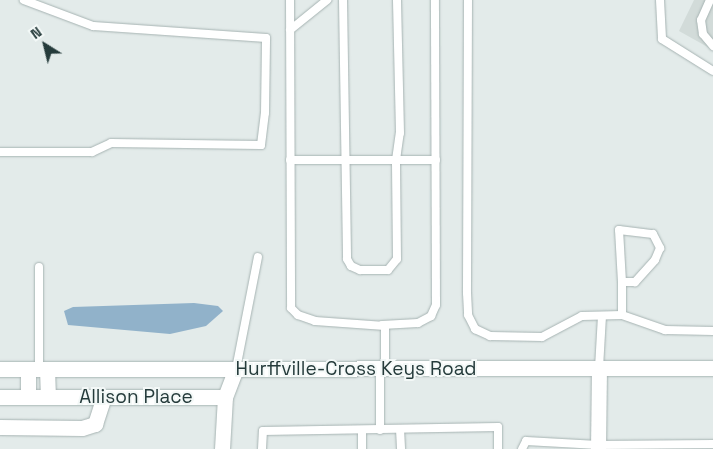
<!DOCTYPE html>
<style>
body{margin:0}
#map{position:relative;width:713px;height:449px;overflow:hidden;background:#e3ebea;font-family:"Space Grotesk",sans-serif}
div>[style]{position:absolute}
.built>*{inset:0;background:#d2dbd9}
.water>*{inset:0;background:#91b2ca}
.roads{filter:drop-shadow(0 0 1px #a6b3b2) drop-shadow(0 0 1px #a6b3b2)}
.lane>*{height:8px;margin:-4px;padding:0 4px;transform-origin:4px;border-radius:4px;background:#fff}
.street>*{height:15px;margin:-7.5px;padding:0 7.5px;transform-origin:7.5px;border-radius:7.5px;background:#fff}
.secondary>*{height:15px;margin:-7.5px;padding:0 7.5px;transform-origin:7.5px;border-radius:7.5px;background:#fff}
span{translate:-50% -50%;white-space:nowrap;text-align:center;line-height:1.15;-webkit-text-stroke:4px #f3f8f7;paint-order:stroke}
.street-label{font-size:19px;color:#253b3b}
.north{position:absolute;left:20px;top:20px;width:50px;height:50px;-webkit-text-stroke:4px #f3f8f7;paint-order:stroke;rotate:324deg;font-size:14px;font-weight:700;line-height:20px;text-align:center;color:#253b3b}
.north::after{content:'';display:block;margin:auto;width:18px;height:22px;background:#253b3b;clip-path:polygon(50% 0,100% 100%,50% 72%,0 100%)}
</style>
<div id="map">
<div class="built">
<i style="clip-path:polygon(694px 0,713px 0,713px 50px,679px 31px)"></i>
</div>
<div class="water">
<i style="clip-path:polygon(194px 303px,218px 306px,223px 311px,206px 326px,170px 334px,68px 325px,64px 311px,73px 307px)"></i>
</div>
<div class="roads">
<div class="lane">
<i style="left:290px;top:0;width:308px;rotate:89.8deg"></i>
<i style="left:291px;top:308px;width:10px;rotate:45deg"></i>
<i style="left:298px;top:315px;width:18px;rotate:19deg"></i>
<i style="left:315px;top:321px;width:70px;rotate:4.1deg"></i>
<i style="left:385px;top:326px;width:43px;rotate:90deg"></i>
<i style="left:343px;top:0;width:259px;rotate:89.1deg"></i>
<i style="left:347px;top:259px;width:8px;rotate:60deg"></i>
<i style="left:351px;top:266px;width:10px;rotate:24deg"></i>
<i style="left:360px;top:270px;width:28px"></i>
<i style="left:388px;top:270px;width:14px;rotate:-51deg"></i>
<i style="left:397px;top:259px;width:99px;rotate:-90.6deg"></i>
<i style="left:396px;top:160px;width:27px;rotate:-82deg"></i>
<i style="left:400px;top:133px;width:133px;rotate:-91.3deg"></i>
<i style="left:468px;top:0;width:293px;rotate:90.2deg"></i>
<i style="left:467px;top:293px;width:22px;rotate:87deg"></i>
<i style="left:468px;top:315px;width:16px;rotate:63deg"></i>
<i style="left:475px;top:329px;width:17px;rotate:25deg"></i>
<i style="left:490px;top:336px;width:52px;rotate:1.1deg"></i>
<i style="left:542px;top:337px;width:45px;rotate:-27.7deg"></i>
<i style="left:582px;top:316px;width:40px;rotate:-1.4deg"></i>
<i style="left:622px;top:315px;width:46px;rotate:19.2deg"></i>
<i style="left:665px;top:330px;width:48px;rotate:1.2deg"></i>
<i style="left:660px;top:0;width:39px;rotate:87deg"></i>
<i style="left:662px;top:39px;width:60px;rotate:32.1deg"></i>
<i style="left:710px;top:0;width:22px;rotate:114deg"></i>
<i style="left:701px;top:20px;width:14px;rotate:82deg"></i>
<i style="left:703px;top:34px;width:16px;rotate:50deg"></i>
<i style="left:290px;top:30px;width:48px;rotate:-39deg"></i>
<i style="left:0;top:152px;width:92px"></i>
<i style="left:92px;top:152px;width:21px;rotate:-25deg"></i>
<i style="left:111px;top:143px;width:150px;rotate:0.8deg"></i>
<i style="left:261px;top:145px;width:32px;rotate:-83deg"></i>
<i style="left:265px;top:113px;width:75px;rotate:-89.2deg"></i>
<i style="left:266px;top:38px;width:173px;rotate:-176deg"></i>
<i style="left:93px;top:26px;width:74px;rotate:-159.4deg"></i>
<i style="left:290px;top:160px;width:146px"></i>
<i style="left:619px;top:230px;width:34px;rotate:7deg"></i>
<i style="left:653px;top:234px;width:16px;rotate:63deg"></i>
<i style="left:660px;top:248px;width:13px;rotate:113deg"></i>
<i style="left:655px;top:260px;width:30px;rotate:132deg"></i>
<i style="left:635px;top:282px;width:13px;rotate:180deg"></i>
<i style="left:622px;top:282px;width:52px;rotate:-93.3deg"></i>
<i style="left:622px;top:282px;width:33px;rotate:90deg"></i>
<i style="left:382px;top:325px;width:36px;rotate:-3deg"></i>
<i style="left:418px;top:323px;width:15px;rotate:-28deg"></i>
<i style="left:431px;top:316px;width:12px;rotate:-66deg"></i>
<i style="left:436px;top:305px;width:305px;rotate:-90.2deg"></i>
<i style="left:599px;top:368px;width:52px;rotate:-86.7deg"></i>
<i style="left:39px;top:369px;width:102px;rotate:-90deg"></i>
<i style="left:236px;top:369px;width:114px;rotate:-78.9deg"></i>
<i style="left:380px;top:369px;width:61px;rotate:90deg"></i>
<i style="left:400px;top:429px;width:20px;rotate:87deg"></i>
<i style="left:362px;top:430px;width:19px;rotate:90deg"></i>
<i style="left:262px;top:449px;width:18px;rotate:-87deg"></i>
<i style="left:263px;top:431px;width:235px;rotate:-1deg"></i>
<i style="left:498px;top:427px;width:22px;rotate:90deg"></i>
<i style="left:522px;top:449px;width:9px;rotate:-63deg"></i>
<i style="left:526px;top:441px;width:72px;rotate:3.2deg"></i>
<i style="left:598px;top:445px;width:115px;rotate:-0.5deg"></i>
</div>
<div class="street">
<i style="left:28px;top:369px;width:28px;rotate:90deg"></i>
<i style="left:47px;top:369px;width:28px;rotate:88deg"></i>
<i style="left:0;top:397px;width:225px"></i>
<i style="left:0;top:427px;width:82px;rotate:0.7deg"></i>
<i style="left:82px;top:428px;width:14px;rotate:-17deg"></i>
<i style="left:95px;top:424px;width:28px;rotate:-72deg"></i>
<i style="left:222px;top:449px;width:52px;rotate:-86.7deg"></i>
<i style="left:225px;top:397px;width:30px;rotate:-69deg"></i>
</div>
<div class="secondary">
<i style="left:0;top:369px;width:713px;rotate:-0.08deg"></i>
<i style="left:598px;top:449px;width:81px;rotate:-89.3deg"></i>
</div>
</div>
<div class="street-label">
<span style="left:356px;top:369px">Hurffville-Cross Keys Road</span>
<span style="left:136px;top:397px">Allison Place</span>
</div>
<div class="north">N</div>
</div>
